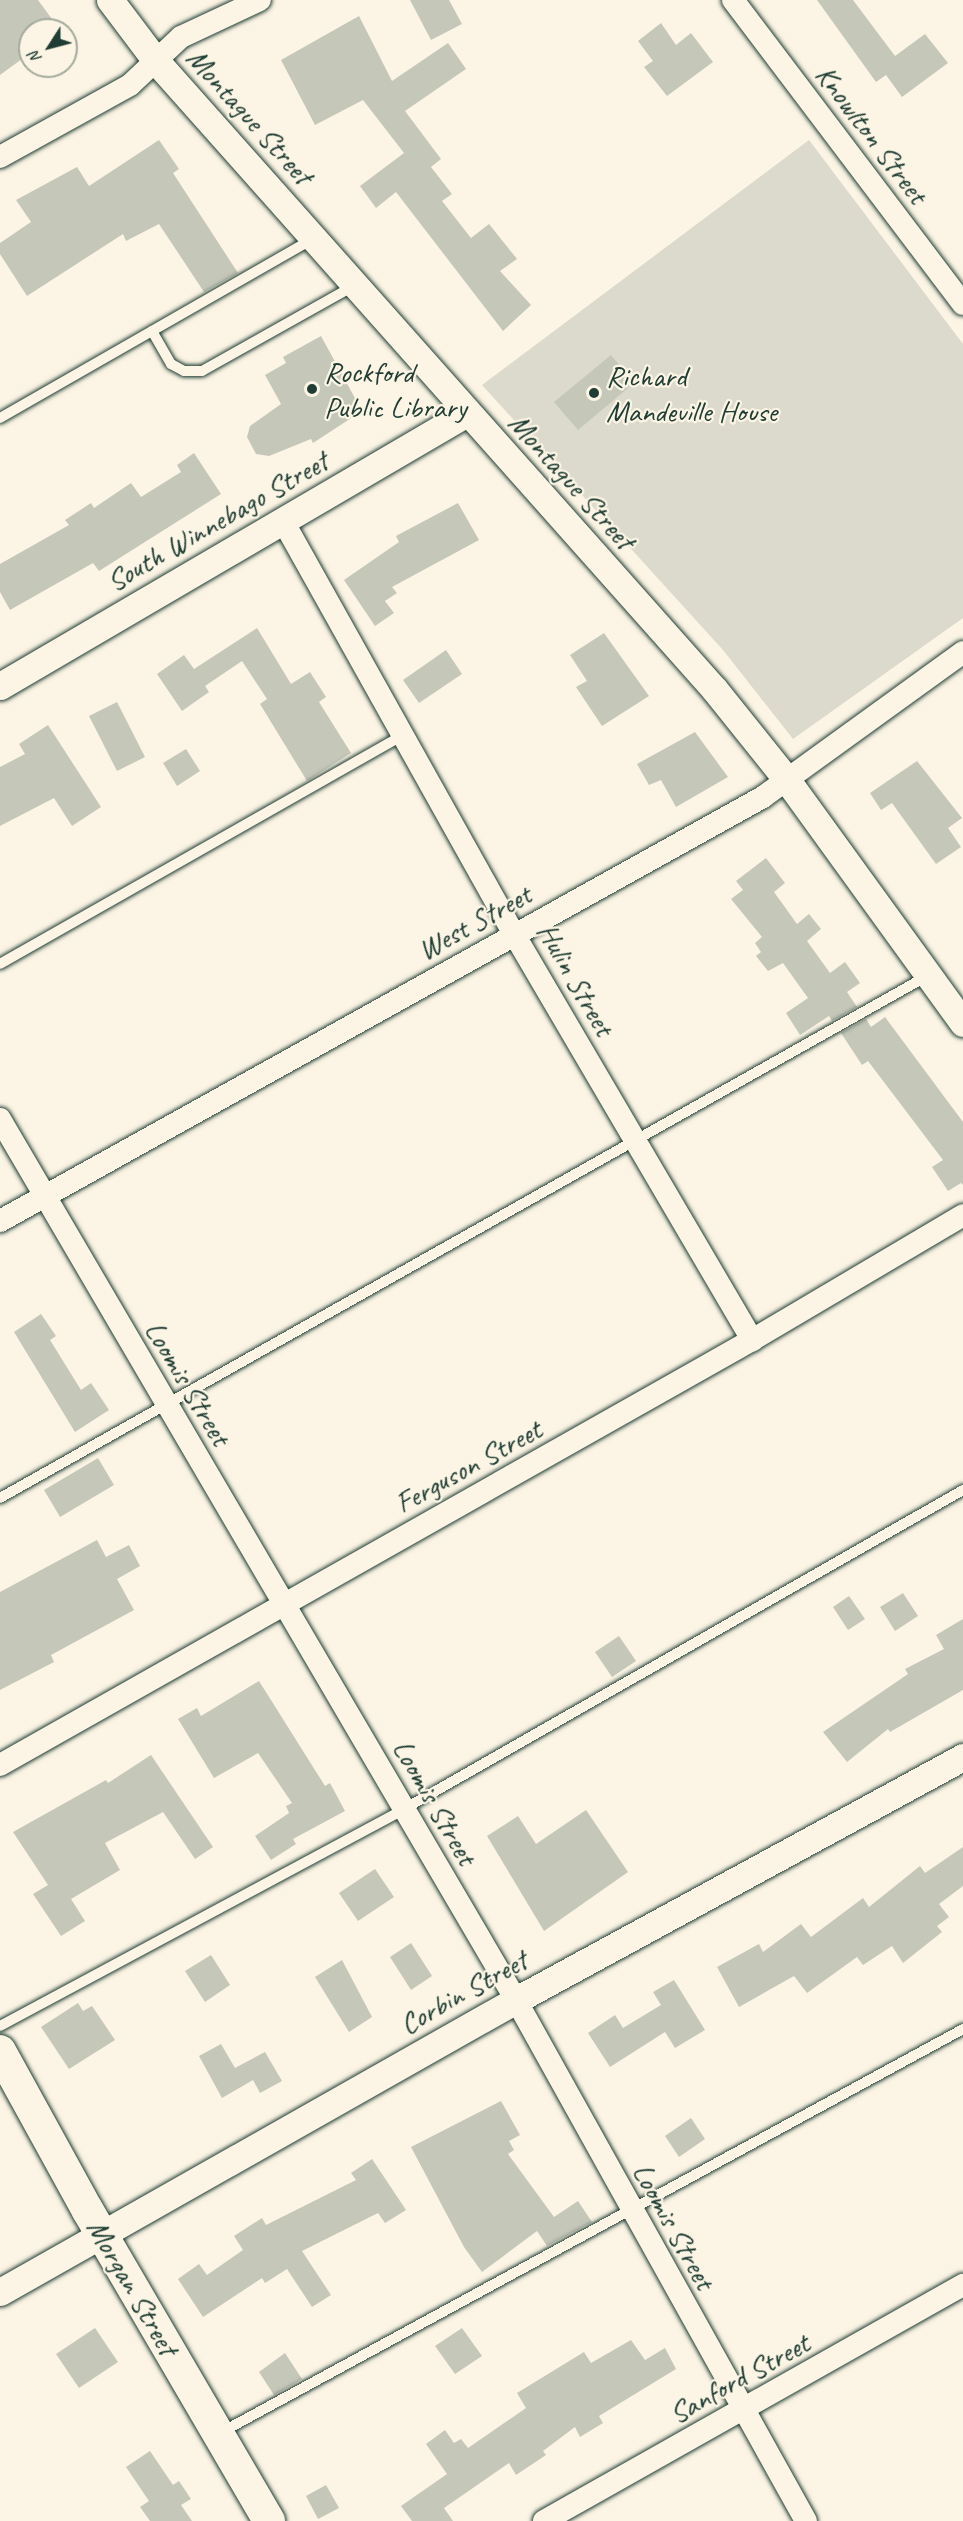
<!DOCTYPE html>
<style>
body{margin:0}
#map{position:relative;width:963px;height:2521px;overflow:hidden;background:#fcf5e5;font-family:Caveat,sans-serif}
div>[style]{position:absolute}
.green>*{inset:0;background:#dcdacc}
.building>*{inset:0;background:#c5c7b9}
.roads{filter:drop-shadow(0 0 2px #1f3d34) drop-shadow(0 0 2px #1f3d34)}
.service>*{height:10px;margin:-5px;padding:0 5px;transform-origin:5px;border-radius:5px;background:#fcf5e5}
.minor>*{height:22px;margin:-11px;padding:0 11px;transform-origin:11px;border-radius:11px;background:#fcf5e5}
.tertiary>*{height:27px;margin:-13.5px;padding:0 13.5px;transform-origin:13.5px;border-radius:13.5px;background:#fcf5e5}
.secondary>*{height:32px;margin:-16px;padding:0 16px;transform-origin:16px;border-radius:16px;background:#fcf5e5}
.dots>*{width:16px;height:16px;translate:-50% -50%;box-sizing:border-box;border:3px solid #fcf5e5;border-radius:50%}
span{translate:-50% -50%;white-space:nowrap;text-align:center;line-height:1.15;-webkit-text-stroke:4.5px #fcf5e5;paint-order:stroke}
.street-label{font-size:30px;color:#1f3d34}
.poi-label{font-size:30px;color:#1f3d34}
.left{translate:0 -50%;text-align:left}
.north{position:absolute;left:18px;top:18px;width:60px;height:60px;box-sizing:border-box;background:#fcf5e5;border:2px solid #a4ab9e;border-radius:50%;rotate:234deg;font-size:16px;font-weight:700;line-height:24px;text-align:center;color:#1f3d34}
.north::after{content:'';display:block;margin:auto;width:21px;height:27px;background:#1f3d34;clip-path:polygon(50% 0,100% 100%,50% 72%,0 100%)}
</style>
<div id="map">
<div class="green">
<i style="clip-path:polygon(809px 140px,963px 344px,963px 618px,793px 739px,723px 650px,482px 385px)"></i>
</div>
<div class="building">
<i style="clip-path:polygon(0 0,38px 0,60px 30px,30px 30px,30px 53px,0 75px)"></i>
<i style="clip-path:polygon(410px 0,449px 0,462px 24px,431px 40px)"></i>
<i style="clip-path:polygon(817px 0,853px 0,895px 56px,925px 34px,948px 63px,902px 97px,886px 75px,876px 82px)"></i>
<i style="clip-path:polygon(359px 16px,392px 81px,448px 43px,466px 69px,405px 111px,441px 159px,431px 167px,452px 194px,442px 201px,471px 238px,489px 224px,517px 259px,500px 271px,531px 305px,503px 331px,396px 192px,376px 208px,360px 186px,404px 153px,363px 100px,315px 125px,281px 60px)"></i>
<i style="clip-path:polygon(661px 23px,676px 45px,691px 33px,713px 62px,667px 96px,644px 67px,653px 61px,638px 41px)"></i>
<i style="clip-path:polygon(159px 140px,179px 169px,173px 173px,238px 273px,204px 292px,159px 224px,126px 241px,123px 234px,27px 296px,0 254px,0 243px,31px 222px,16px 200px,77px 167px,89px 186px)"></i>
<i style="clip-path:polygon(321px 336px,362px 411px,313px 443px,311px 439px,269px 456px,256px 454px,247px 437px,250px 426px,281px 404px,265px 375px,286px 363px,283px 357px)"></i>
<i style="clip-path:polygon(611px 355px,634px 383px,578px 430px,554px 402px)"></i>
<i style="clip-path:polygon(194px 453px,221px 494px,99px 571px,93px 563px,10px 610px,0 592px,0 564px,69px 525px,65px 520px,91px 503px,94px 508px,131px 483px,141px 497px,181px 472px,177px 465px)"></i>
<i style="clip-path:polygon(458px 503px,479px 540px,392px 587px,397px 593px,385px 601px,394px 613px,375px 626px,344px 580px,399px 542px,396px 536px)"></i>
<i style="clip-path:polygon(257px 628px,291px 684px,310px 672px,326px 697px,319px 702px,351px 753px,307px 781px,260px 704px,267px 699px,242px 661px,205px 686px,209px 692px,182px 711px,157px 674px,184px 655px,194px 669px)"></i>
<i style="clip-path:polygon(604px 633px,649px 696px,602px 726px,576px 687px,587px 681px,570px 655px)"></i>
<i style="clip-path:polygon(446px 650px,462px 674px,419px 703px,403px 680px)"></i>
<i style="clip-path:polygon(117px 702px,145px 757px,117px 771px,89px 716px)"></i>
<i style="clip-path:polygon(48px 725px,101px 807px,72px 826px,54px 798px,0 826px,0 767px,25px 754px,19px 744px)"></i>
<i style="clip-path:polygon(695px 732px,728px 777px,676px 807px,661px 780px,649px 785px,637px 764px)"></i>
<i style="clip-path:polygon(186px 749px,200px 771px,177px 786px,163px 763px)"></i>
<i style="clip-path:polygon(917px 761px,962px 818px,948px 828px,961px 847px,936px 864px,892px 803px,881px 810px,870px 793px)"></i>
<i style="clip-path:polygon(766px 858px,785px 883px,774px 892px,797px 924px,809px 914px,821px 929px,807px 941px,830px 973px,845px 962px,860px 983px,847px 992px,857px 1007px,832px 1021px,829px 1016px,800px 1035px,786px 1013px,808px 998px,783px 963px,768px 971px,756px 956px,761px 952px,755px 943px,762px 937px,731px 899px,743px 890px,736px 881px)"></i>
<i style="clip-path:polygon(885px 1017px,963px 1122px,963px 1185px,961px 1183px,948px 1191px,932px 1167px,943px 1160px,868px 1061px,862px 1065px,841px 1033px,866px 1019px,871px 1027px)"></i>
<i style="clip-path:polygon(41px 1314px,56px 1336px,50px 1340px,81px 1390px,91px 1383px,109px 1410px,75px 1432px,14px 1332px)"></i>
<i style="clip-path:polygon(98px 1458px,114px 1485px,60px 1517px,44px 1490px)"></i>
<i style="clip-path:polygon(97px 1540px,106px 1557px,129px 1545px,140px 1566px,117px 1579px,134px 1610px,51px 1655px,54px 1662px,0 1690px,0 1592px)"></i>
<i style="clip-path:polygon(903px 1593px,918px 1616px,895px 1631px,880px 1607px)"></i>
<i style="clip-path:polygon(849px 1596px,865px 1619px,848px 1630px,833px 1607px)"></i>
<i style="clip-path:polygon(963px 1619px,963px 1690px,890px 1732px,888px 1729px,847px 1762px,823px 1732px,908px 1674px,905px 1669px,944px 1649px,936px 1635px)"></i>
<i style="clip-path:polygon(619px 1636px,636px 1661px,612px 1677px,595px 1652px)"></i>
<i style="clip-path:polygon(259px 1681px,325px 1786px,330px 1783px,345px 1811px,293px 1839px,296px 1844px,271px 1860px,255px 1836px,289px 1813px,286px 1806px,292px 1803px,258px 1753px,214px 1778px,178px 1719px,197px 1708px,201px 1716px)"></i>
<i style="clip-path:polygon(151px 1755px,213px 1847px,195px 1859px,163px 1812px,105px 1843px,120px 1870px,71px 1899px,85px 1921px,61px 1936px,33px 1894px,48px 1885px,13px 1832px,106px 1780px,108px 1783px)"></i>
<i style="clip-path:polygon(586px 1810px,628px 1872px,544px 1931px,487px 1836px,518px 1816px,536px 1844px)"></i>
<i style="clip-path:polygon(963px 1847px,963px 1886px,939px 1904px,949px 1917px,937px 1926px,942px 1932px,903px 1963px,892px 1946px,863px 1965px,857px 1957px,807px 1993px,794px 1976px,739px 2007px,717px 1967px,759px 1944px,763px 1952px,801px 1924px,811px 1937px,863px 1898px,869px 1907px,920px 1866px,925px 1873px)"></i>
<i style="clip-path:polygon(375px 1869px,394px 1897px,358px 1921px,339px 1893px)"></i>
<i style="clip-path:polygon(411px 1943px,432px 1976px,411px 1990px,390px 1957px)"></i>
<i style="clip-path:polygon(211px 1955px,230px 1985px,205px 2002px,185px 1971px)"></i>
<i style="clip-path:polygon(342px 1960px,372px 2017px,349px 2032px,315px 1977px)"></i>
<i style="clip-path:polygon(674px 1980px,705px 2030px,675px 2048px,665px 2032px,610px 2067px,588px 2033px,615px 2015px,623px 2028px,661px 2005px,653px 1992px)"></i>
<i style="clip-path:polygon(78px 2003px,83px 2011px,92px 2006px,115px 2040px,69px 2069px,41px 2027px)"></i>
<i style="clip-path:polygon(221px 2044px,235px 2068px,265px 2052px,282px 2081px,260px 2093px,253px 2080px,222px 2098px,199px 2056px)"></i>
<i style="clip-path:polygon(501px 2101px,520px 2135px,509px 2141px,514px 2150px,508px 2154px,554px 2217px,578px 2201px,592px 2222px,547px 2246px,537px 2231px,482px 2272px,464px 2247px,411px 2147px)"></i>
<i style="clip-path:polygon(691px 2118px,705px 2139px,679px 2157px,665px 2136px)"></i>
<i style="clip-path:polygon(372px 2159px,406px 2210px,385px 2223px,378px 2213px,302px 2251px,331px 2295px,312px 2307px,287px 2269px,265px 2283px,262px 2278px,203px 2317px,178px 2279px,199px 2264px,207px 2275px,243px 2250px,234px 2236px,262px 2218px,266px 2225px,356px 2180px,351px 2173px)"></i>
<i style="clip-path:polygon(95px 2328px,118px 2362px,79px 2388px,56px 2354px)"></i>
<i style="clip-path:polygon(462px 2328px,482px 2356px,455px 2374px,435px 2346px)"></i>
<i style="clip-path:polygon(631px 2340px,645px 2360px,665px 2348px,676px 2369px,599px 2416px,603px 2423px,580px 2437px,575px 2427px,543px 2451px,546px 2455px,516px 2475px,509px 2463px,444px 2508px,453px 2521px,412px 2521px,401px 2506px,447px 2474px,426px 2444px,445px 2430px,454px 2443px,461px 2439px,468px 2448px,526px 2408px,517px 2393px,584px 2352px,591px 2363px)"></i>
<i style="clip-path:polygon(285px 2353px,302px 2379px,274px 2395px,259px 2372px)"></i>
<i style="clip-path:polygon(150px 2451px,173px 2485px,179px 2481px,191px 2499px,181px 2505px,192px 2521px,150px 2521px,140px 2507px,149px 2501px,126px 2467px)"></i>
<i style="clip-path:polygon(326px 2485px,339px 2508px,318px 2519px,306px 2496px)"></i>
</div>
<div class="roads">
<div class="service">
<i style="left:152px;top:331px;width:38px;rotate:60deg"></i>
<i style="left:171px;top:364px;width:15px;rotate:28deg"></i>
<i style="left:184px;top:371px;width:18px"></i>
<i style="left:202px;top:371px;width:176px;rotate:-29.3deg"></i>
<i style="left:0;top:418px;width:360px;rotate:-29.8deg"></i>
<i style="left:0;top:964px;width:462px;rotate:-29.6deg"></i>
<i style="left:0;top:1498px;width:1064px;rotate:-29.38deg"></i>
<i style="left:0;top:2026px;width:459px;rotate:-28.2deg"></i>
<i style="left:404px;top:1809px;width:644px;rotate:-29.71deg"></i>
<i style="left:220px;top:2433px;width:846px;rotate:-28.53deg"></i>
</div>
<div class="minor">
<i style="left:733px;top:0;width:381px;rotate:52.9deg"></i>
<i style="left:0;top:157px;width:149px;rotate:-29deg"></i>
<i style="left:130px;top:85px;width:70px;rotate:-43.3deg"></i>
<i style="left:181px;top:37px;width:87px;rotate:-25.1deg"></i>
<i style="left:283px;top:521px;width:473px;rotate:60.8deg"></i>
<i style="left:514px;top:934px;width:471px;rotate:59.6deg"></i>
<i style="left:0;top:1119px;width:1021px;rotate:59.64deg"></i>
<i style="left:516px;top:2000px;width:596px;rotate:60.9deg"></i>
<i style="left:0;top:1221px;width:873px;rotate:-29.06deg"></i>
<i style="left:763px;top:797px;width:247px;rotate:-35.9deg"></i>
<i style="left:0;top:1765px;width:864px;rotate:-29.47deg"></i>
<i style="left:752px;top:1340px;width:245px;rotate:-30.6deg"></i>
<i style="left:544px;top:2521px;width:481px;rotate:-29.4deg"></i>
</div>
<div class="tertiary">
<i style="left:110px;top:0;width:76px;rotate:53deg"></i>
<i style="left:156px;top:61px;width:841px;rotate:48.37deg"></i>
<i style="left:715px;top:690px;width:115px;rotate:51.3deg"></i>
<i style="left:787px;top:780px;width:300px;rotate:54.1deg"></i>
<i style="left:0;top:686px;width:541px;rotate:-30.31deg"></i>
<i style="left:0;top:2292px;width:593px;rotate:-29.51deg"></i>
<i style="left:516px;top:2000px;width:509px;rotate:-28.53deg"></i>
</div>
<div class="secondary">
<i style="left:0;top:2051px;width:183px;rotate:61.2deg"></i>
<i style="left:88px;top:2211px;width:359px;rotate:59.7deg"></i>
</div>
</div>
<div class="dots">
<i style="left:312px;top:389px;background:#1f3d34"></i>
<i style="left:594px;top:393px;background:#1f3d34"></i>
</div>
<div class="street-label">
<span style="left:250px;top:116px;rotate:48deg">Montague Street</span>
<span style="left:872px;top:134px;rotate:53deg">Knowlton Street</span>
<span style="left:572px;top:481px;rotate:48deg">Montague Street</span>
<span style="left:217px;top:521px;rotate:-30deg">South Winnebago Street</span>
<span style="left:474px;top:922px;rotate:-29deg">West Street</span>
<span style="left:576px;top:979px;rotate:60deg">Hulin Street</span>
<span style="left:188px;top:1383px;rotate:59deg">Loomis Street</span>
<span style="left:468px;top:1466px;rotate:-29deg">Ferguson Street</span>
<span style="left:435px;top:1802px;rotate:60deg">Loomis Street</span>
<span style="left:463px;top:1992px;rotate:-29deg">Corbin Street</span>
<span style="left:674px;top:2226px;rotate:61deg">Loomis Street</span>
<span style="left:133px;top:2287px;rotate:60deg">Morgan Street</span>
<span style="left:739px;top:2378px;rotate:-29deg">Sanford Street</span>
</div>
<div class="poi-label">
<span class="left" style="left:324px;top:389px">Rockford<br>Public Library</span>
<span class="left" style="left:606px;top:393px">Richard<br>Mandeville House</span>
</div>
<div class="north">N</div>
</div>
